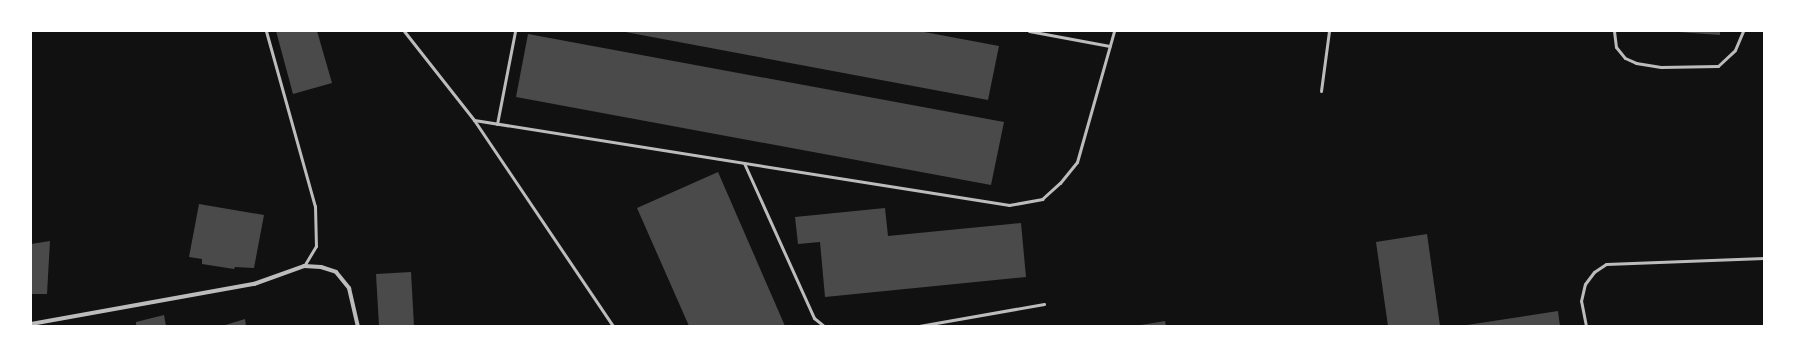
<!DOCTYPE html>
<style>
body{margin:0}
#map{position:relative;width:1795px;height:357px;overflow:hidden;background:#111;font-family:"PT Sans Narrow",sans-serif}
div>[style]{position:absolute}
.building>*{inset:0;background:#4a4a4a}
.service>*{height:3px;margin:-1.5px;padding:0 1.5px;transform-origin:1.5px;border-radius:1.5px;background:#bcbcbc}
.minor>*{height:4px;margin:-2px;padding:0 2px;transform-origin:2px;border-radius:2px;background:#bcbcbc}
span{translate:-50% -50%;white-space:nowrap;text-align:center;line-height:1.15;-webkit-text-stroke:3px #fff;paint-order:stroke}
.frame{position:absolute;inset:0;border:32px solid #fff;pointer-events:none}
</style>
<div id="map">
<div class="building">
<i style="clip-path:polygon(276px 31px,317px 31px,332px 83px,293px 94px)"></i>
<i style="clip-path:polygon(620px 31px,919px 31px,999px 46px,988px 100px)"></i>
<i style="clip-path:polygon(1665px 31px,1720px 31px,1720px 35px)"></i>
<i style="clip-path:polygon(528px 34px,1004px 122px,991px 185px,516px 97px)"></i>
<i style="clip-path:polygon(718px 172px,785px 326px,689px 326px,637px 208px)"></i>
<i style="clip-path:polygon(199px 204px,264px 215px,254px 268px,235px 267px,234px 269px,202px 264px,202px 259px,189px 257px)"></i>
<i style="clip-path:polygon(885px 208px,888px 236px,1021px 223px,1026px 277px,825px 297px,820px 242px,798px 244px,795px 217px)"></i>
<i style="clip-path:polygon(1427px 234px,1440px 326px,1388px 326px,1376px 242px)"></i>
<i style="clip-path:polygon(50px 241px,47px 294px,31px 294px,31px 244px)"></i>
<i style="clip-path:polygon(411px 272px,414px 326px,379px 326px,376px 274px)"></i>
<i style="clip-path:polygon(1558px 311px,1560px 326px,1467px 326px,1467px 325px)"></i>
<i style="clip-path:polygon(164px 315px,166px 326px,136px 326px,136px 322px)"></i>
<i style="clip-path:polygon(245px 319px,246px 326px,222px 326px)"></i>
<i style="clip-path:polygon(1165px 321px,1166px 326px,1141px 326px,1141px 325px)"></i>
</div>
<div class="service">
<i style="left:266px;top:31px;width:182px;rotate:74.4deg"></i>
<i style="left:315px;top:206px;width:40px;rotate:88.6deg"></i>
<i style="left:316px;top:246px;width:23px;rotate:121deg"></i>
<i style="left:404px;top:31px;width:113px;rotate:51.8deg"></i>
<i style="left:474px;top:120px;width:249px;rotate:56deg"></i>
<i style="left:1029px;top:31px;width:82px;rotate:10.5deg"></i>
<i style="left:1614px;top:31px;width:16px;rotate:83deg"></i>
<i style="left:1616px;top:47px;width:14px;rotate:51deg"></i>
<i style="left:1625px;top:58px;width:12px;rotate:24deg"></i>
<i style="left:1636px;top:63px;width:25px;rotate:9deg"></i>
<i style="left:1661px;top:67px;width:57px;rotate:-1deg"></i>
<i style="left:1718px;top:66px;width:23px;rotate:-43deg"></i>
<i style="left:1735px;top:50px;width:21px;rotate:-67deg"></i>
<i style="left:1321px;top:91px;width:61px;rotate:-82.4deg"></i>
<i style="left:474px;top:120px;width:542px;rotate:9.03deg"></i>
<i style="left:1009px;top:205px;width:34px;rotate:-10deg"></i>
<i style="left:1042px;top:199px;width:24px;rotate:-42deg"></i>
<i style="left:1060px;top:183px;width:27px;rotate:-51deg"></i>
<i style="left:1077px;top:162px;width:136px;rotate:-74.2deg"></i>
<i style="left:497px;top:124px;width:95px;rotate:-79deg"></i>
<i style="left:744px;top:163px;width:170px;rotate:65.7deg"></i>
<i style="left:814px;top:318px;width:13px;rotate:39deg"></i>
<i style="left:919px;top:326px;width:127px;rotate:-10deg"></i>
<i style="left:1586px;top:326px;width:25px;rotate:-101deg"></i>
<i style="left:1581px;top:301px;width:17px;rotate:-77deg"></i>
<i style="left:1585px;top:284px;width:15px;rotate:-53deg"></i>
<i style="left:1594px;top:272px;width:14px;rotate:-34deg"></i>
<i style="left:1606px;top:264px;width:158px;rotate:-2.2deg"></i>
</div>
<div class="minor">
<i style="left:31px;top:324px;width:227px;rotate:-10.2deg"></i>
<i style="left:254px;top:284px;width:53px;rotate:-19.8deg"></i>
<i style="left:304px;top:266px;width:17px;rotate:3deg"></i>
<i style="left:321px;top:267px;width:16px;rotate:18deg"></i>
<i style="left:336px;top:272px;width:21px;rotate:51deg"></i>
<i style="left:349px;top:288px;width:39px;rotate:77deg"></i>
</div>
<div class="frame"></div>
</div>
